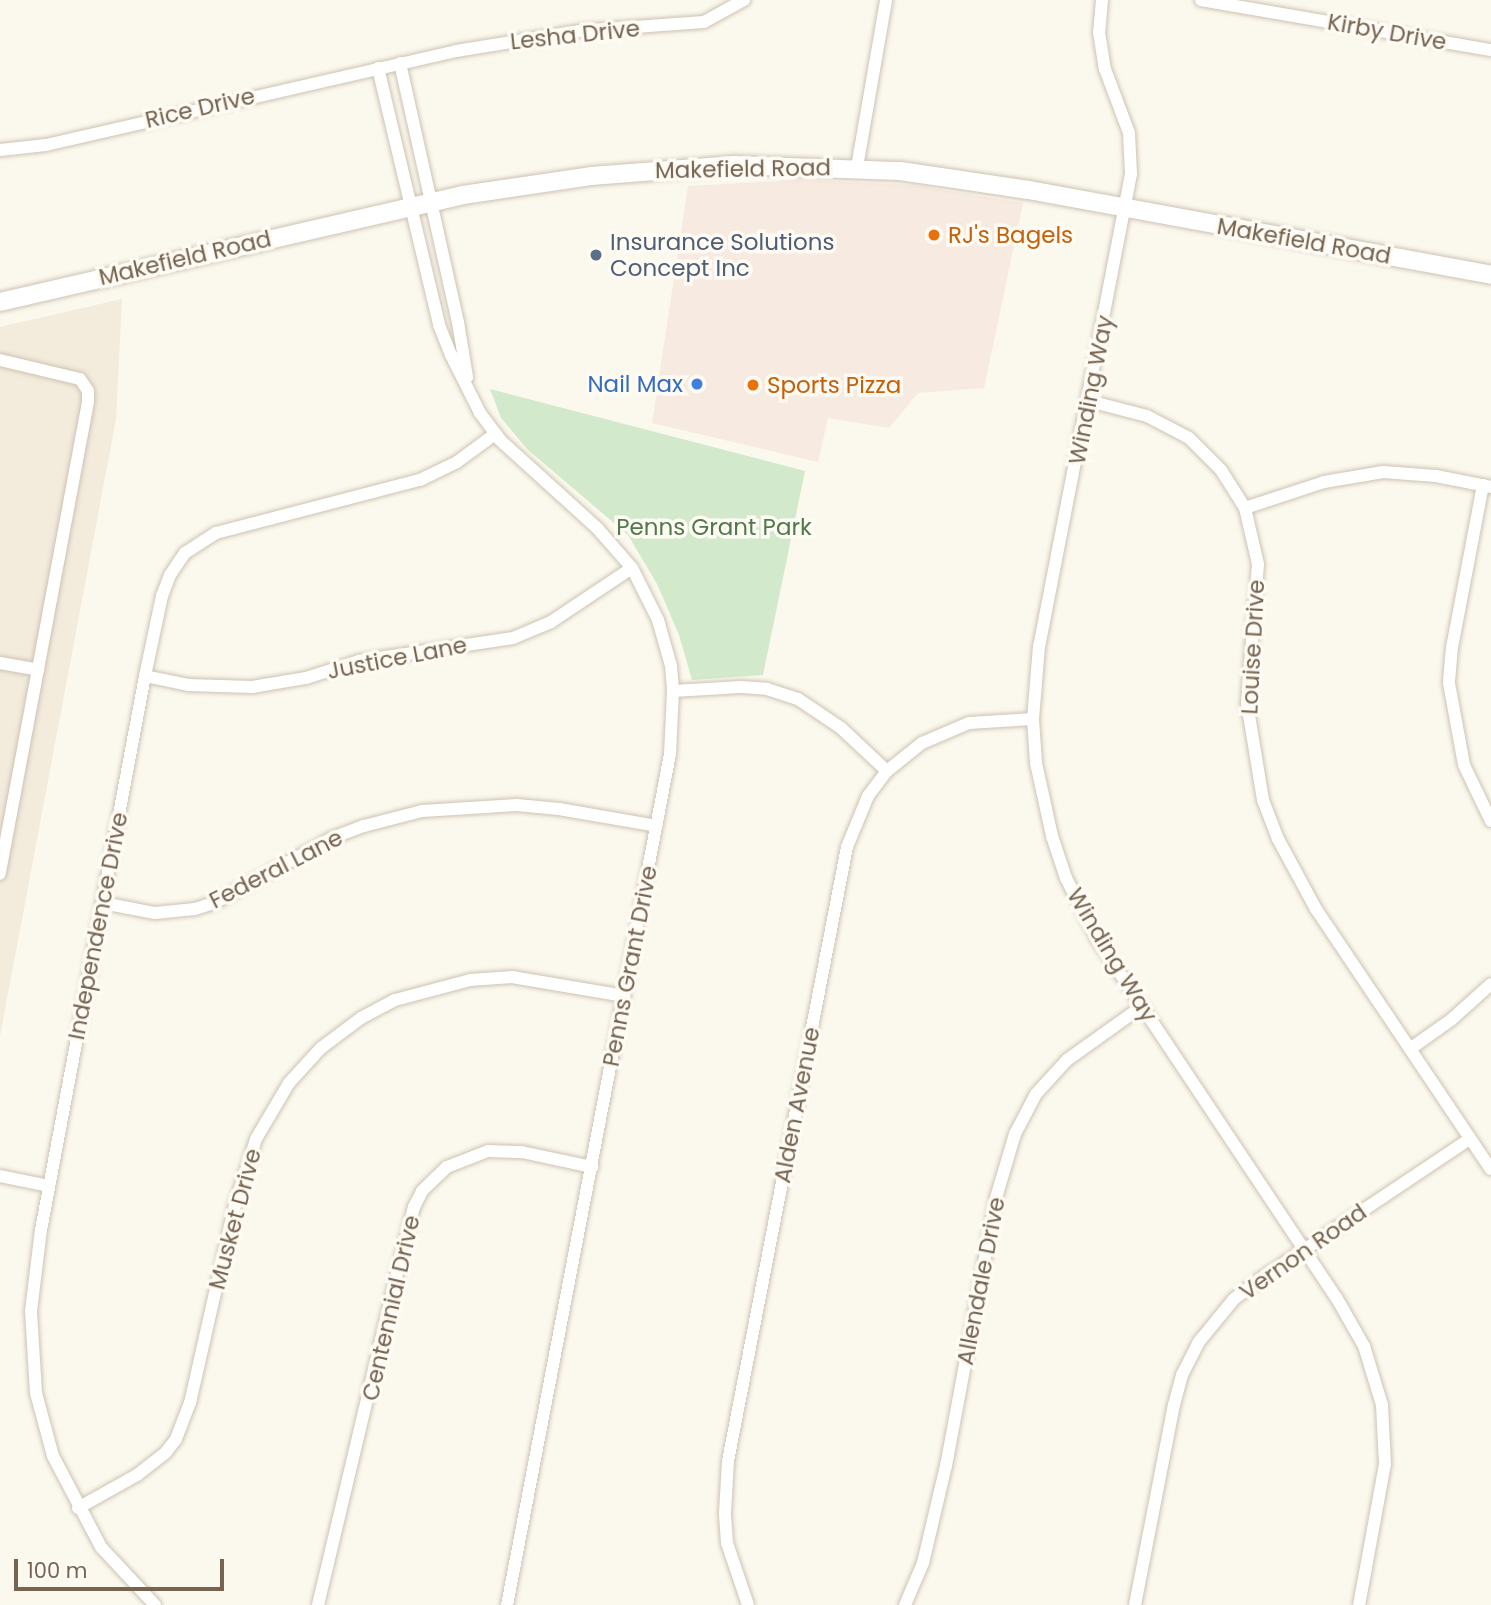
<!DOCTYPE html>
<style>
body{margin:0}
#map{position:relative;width:1491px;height:1605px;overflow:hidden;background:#fbf8ed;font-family:Poppins,sans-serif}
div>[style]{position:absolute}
.residential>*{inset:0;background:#f3ebdc}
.commercial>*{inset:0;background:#f7eae0}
.green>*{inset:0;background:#d3e9cc}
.roads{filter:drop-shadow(0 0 2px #cdc3b3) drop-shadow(0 0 2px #cdc3b3)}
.street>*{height:12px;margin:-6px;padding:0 6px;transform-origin:6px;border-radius:6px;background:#fff}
.secondary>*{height:18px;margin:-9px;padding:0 9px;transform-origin:9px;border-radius:9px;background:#fff}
.dots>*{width:19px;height:19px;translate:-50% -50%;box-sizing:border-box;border:4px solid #fefbf4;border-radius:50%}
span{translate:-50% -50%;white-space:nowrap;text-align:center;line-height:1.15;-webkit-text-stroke:7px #fefbf4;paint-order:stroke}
.street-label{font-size:23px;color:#766451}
.food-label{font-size:23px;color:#c56008}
.left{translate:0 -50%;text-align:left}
.service-label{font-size:23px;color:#4e5e75}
.shop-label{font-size:23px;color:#366cbe}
.right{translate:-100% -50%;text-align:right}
.park-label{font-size:23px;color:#517a4a}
.scale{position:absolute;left:14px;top:1559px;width:210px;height:32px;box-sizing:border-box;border:4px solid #766451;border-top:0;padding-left:9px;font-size:21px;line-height:24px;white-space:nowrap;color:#766451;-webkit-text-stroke:5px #fefbf4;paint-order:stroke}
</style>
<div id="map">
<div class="residential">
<i style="clip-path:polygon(122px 299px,116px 419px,0 1036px,0 327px)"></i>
</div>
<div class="commercial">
<i style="clip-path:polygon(797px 180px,910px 185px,1023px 203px,984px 388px,918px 393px,889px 428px,828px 418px,818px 462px,652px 423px,688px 186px)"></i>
</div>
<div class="green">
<i style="clip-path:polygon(490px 389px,805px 471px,763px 675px,692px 680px,679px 635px,657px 584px,628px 535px,527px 449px,501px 418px)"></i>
</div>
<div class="roads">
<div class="street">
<i style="left:1102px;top:0;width:32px;rotate:95deg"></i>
<i style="left:1099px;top:32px;width:37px;rotate:81deg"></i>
<i style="left:1105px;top:69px;width:68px;rotate:69.4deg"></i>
<i style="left:1129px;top:133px;width:41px;rotate:87.2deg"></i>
<i style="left:1131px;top:174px;width:481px;rotate:101deg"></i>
<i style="left:1039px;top:646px;width:73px;rotate:94.7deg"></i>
<i style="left:1033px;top:719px;width:44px;rotate:86.1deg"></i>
<i style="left:1036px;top:763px;width:75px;rotate:77.6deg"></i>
<i style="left:1052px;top:836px;width:44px;rotate:71.6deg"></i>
<i style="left:1066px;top:878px;width:68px;rotate:63.1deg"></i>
<i style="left:1097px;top:939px;width:430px;rotate:56.3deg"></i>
<i style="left:1336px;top:1297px;width:56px;rotate:60.3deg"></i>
<i style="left:1364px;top:1346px;width:62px;rotate:73deg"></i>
<i style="left:1382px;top:1405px;width:59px;rotate:87.1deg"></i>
<i style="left:1385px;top:1464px;width:143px;rotate:100.4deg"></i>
<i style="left:1201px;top:0;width:294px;rotate:9.8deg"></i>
<i style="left:400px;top:63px;width:265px;rotate:77.4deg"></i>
<i style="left:458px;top:322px;width:56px;rotate:80.7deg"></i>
<i style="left:378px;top:68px;width:264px;rotate:76.6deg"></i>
<i style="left:439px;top:325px;width:32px;rotate:68deg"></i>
<i style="left:451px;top:355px;width:65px;rotate:63.4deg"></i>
<i style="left:480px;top:413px;width:34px;rotate:53deg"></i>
<i style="left:500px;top:440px;width:131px;rotate:42.2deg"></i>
<i style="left:597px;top:528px;width:53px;rotate:48.8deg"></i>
<i style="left:632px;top:568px;width:58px;rotate:63.4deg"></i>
<i style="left:658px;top:620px;width:48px;rotate:74.2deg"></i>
<i style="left:671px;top:666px;width:25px;rotate:85deg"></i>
<i style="left:673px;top:691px;width:63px;rotate:92.7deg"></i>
<i style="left:670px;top:754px;width:866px;rotate:100.84deg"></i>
<i style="left:0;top:150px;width:46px;rotate:-6.2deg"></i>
<i style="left:46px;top:145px;width:421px;rotate:-12.9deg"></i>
<i style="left:456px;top:51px;width:126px;rotate:-9.2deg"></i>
<i style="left:580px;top:31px;width:124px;rotate:-4.2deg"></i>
<i style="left:704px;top:22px;width:46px;rotate:-28.8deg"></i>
<i style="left:857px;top:167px;width:169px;rotate:-80.1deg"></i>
<i style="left:0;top:360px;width:82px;rotate:13.4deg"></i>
<i style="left:80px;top:379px;width:14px;rotate:56deg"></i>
<i style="left:88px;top:391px;width:11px;rotate:90deg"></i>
<i style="left:88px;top:402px;width:480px;rotate:100.6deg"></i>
<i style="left:1089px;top:401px;width:60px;rotate:14.5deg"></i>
<i style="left:1147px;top:416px;width:47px;rotate:27.6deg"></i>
<i style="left:1189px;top:438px;width:45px;rotate:45deg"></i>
<i style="left:1221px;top:470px;width:45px;rotate:57.7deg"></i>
<i style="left:1245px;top:508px;width:57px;rotate:76.9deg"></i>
<i style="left:1258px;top:564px;width:139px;rotate:94.5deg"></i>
<i style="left:1247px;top:703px;width:98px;rotate:80.6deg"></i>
<i style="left:1263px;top:800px;width:42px;rotate:69deg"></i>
<i style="left:1278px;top:839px;width:80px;rotate:61.5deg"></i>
<i style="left:1316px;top:909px;width:313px;rotate:56.1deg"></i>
<i style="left:1483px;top:485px;width:165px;rotate:100.8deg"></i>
<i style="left:1452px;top:647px;width:36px;rotate:95deg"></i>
<i style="left:1449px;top:683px;width:83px;rotate:79.6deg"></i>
<i style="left:1464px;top:765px;width:62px;rotate:64.3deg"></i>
<i style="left:1245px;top:508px;width:83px;rotate:-18.2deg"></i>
<i style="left:1324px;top:482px;width:60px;rotate:-9.6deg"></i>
<i style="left:1383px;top:472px;width:53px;rotate:4.3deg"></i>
<i style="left:1436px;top:476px;width:56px;rotate:11.3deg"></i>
<i style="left:0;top:663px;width:39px;rotate:10deg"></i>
<i style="left:145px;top:676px;width:44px;rotate:11.8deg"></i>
<i style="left:188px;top:685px;width:64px;rotate:1.8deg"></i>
<i style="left:252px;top:687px;width:55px;rotate:-9.5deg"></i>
<i style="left:306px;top:678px;width:56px;rotate:-17.8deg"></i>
<i style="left:359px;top:661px;width:156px;rotate:-8.5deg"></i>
<i style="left:513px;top:638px;width:41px;rotate:-22.8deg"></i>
<i style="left:551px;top:622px;width:97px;rotate:-33.7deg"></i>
<i style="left:673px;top:691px;width:68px;rotate:-3.4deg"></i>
<i style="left:741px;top:687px;width:26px;rotate:4deg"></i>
<i style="left:767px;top:689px;width:33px;rotate:18deg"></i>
<i style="left:798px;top:699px;width:52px;rotate:34deg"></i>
<i style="left:841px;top:728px;width:63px;rotate:43.1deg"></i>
<i style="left:103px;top:903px;width:53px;rotate:10.9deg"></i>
<i style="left:155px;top:913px;width:40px;rotate:-5.7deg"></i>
<i style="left:195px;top:909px;width:22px;rotate:-18deg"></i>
<i style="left:216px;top:902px;width:132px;rotate:-28.9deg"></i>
<i style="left:332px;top:838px;width:34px;rotate:-21deg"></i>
<i style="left:364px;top:826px;width:60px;rotate:-14.5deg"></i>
<i style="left:422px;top:811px;width:95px;rotate:-3.6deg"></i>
<i style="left:517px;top:805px;width:42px;rotate:5.4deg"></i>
<i style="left:559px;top:809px;width:99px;rotate:9.8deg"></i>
<i style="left:1410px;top:1049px;width:52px;rotate:-35.5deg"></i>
<i style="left:1452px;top:1019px;width:52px;rotate:-41.9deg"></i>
<i style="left:0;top:1176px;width:50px;rotate:11.5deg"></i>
<i style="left:78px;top:1508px;width:68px;rotate:-29.2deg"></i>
<i style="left:137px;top:1475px;width:37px;rotate:-38deg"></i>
<i style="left:166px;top:1452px;width:16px;rotate:-52deg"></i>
<i style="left:176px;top:1439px;width:39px;rotate:-69deg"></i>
<i style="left:190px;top:1403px;width:203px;rotate:-77.2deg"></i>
<i style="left:235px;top:1205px;width:69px;rotate:-72.3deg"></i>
<i style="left:256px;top:1139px;width:65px;rotate:-59.5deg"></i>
<i style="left:289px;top:1083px;width:47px;rotate:-47.6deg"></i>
<i style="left:321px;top:1048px;width:50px;rotate:-36.9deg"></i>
<i style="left:361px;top:1018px;width:38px;rotate:-28deg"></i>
<i style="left:395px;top:1000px;width:78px;rotate:-14.9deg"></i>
<i style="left:470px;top:980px;width:42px;rotate:-4.1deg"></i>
<i style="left:512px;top:977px;width:114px;rotate:9.6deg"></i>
<i style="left:155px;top:1605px;width:79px;rotate:-133deg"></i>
<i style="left:101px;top:1547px;width:103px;rotate:-117.8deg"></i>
<i style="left:53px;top:1456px;width:65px;rotate:-105.1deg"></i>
<i style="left:36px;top:1393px;width:82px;rotate:-93.5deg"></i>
<i style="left:31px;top:1311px;width:82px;rotate:-83deg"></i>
<i style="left:41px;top:1230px;width:564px;rotate:-79.37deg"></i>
<i style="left:145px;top:676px;width:82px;rotate:-78deg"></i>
<i style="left:162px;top:596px;width:22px;rotate:-69deg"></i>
<i style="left:170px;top:575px;width:27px;rotate:-56deg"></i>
<i style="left:185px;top:553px;width:37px;rotate:-33deg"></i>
<i style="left:216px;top:533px;width:211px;rotate:-14.6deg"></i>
<i style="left:420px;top:480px;width:41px;rotate:-25.9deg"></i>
<i style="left:457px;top:462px;width:47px;rotate:-36.4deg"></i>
<i style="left:318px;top:1605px;width:354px;rotate:-76.6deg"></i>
<i style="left:400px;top:1261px;width:56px;rotate:-75.5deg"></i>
<i style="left:414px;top:1207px;width:18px;rotate:-63deg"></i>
<i style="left:422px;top:1191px;width:35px;rotate:-44deg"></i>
<i style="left:447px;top:1167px;width:44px;rotate:-21.3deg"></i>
<i style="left:488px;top:1151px;width:34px;rotate:2deg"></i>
<i style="left:522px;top:1152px;width:72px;rotate:12.1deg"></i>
<i style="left:748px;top:1605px;width:65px;rotate:-108.7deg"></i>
<i style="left:727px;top:1543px;width:30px;rotate:-94deg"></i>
<i style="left:725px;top:1513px;width:52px;rotate:-86.7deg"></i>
<i style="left:728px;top:1461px;width:625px;rotate:-79.03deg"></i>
<i style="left:847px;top:847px;width:55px;rotate:-67.6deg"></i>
<i style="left:868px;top:796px;width:31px;rotate:-53deg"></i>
<i style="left:887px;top:771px;width:45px;rotate:-38.7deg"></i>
<i style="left:922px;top:743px;width:51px;rotate:-23.1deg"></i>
<i style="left:969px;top:723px;width:64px;rotate:-3.6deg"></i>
<i style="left:905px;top:1605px;width:46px;rotate:-66.8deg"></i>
<i style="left:923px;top:1563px;width:100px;rotate:-76.7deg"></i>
<i style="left:946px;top:1466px;width:273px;rotate:-79.4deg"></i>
<i style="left:996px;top:1198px;width:67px;rotate:-73.5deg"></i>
<i style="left:1015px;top:1134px;width:45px;rotate:-62.3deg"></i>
<i style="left:1036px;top:1094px;width:46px;rotate:-47.6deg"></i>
<i style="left:1067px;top:1060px;width:91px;rotate:-35.6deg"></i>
<i style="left:1135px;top:1605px;width:204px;rotate:-79deg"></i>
<i style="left:1174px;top:1405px;width:31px;rotate:-75deg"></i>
<i style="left:1182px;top:1375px;width:36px;rotate:-63deg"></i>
<i style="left:1198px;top:1343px;width:57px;rotate:-50.7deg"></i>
<i style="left:1234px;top:1299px;width:31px;rotate:-37deg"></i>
<i style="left:1259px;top:1280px;width:254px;rotate:-33.8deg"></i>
</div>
<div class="secondary">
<i style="left:0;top:302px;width:475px;rotate:-13deg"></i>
<i style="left:463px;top:195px;width:129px;rotate:-8.4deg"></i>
<i style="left:591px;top:176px;width:142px;rotate:-4.4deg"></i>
<i style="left:733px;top:165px;width:167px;rotate:2.1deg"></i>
<i style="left:900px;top:171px;width:130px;rotate:8.4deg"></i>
<i style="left:1029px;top:190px;width:470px;rotate:10.4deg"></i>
</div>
</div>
<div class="dots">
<i style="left:934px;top:235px;background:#e8710a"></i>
<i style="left:596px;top:255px;background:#5c6f8a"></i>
<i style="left:697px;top:384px;background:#3f7fe0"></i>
<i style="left:753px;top:385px;background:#e8710a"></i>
</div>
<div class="street-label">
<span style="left:1387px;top:32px;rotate:10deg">Kirby Drive</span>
<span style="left:575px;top:35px;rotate:-6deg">Lesha Drive</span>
<span style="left:200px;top:108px;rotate:-13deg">Rice Drive</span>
<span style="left:743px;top:169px;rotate:-1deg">Makefield Road</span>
<span style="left:1304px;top:241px;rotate:10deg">Makefield Road</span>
<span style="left:185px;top:258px;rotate:-13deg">Makefield Road</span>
<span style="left:1091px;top:390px;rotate:-79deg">Winding Way</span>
<span style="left:1253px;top:647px;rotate:-87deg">Louise Drive</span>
<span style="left:397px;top:658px;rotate:-11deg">Justice Lane</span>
<span style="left:276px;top:869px;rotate:-27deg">Federal Lane</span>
<span style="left:98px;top:926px;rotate:-79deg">Independence Drive</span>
<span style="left:1112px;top:955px;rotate:59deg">Winding Way</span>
<span style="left:630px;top:966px;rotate:-79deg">Penns Grant Drive</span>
<span style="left:797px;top:1105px;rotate:-79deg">Alden Avenue</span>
<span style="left:235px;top:1219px;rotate:-75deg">Musket Drive</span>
<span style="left:1303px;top:1252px;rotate:-35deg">Vernon Road</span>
<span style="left:981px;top:1281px;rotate:-79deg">Allendale Drive</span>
<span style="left:391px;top:1308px;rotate:-77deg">Centennial Drive</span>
</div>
<div class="food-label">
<span class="left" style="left:948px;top:235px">RJ's Bagels</span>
<span class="left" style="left:767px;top:385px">Sports Pizza</span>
</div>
<div class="service-label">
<span class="left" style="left:610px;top:255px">Insurance Solutions<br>Concept Inc</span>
</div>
<div class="shop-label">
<span class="right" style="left:683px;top:384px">Nail Max</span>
</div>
<div class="park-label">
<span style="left:714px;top:527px">Penns Grant Park</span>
</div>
<div class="scale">100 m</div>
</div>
